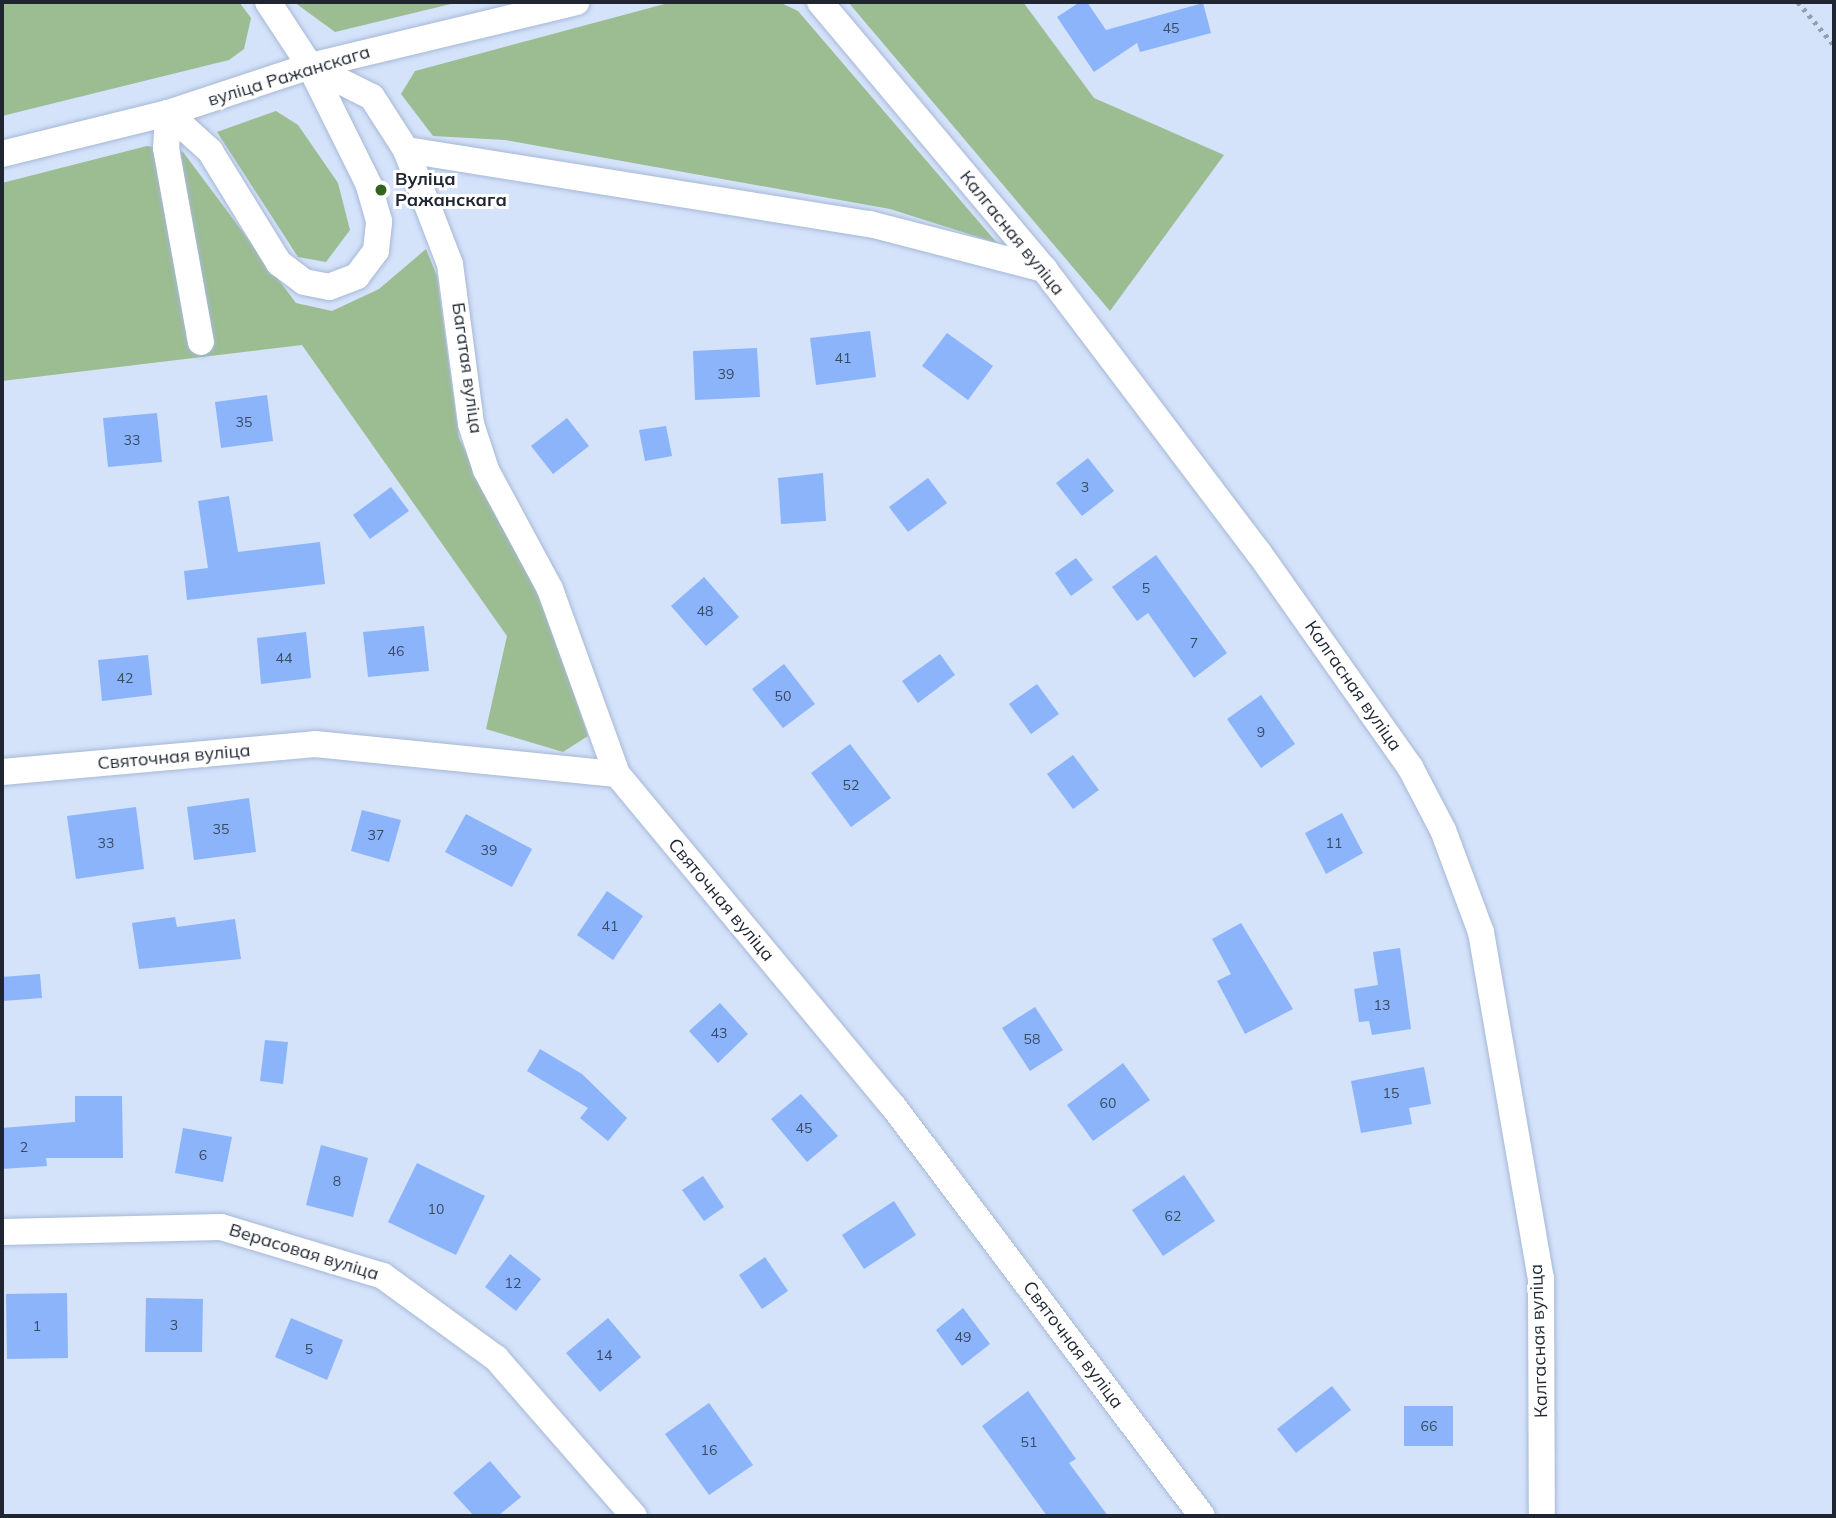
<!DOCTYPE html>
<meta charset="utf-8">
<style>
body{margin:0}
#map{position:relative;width:1836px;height:1518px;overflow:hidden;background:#d4e2fa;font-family:Mulish,sans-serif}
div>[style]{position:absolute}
.green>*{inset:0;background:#9cbc92}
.building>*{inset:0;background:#8bb4fa}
.path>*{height:4.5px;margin-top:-2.25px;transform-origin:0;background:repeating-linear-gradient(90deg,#939eb1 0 3.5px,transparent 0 8.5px)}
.roads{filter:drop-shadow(0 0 2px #a6b8d5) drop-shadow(0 0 2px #a6b8d5)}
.minor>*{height:26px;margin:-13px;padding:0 13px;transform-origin:13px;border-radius:13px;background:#fff}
.dots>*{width:19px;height:19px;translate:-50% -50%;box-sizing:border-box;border:4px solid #fff;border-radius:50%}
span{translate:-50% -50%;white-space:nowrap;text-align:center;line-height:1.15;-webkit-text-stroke:6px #fff;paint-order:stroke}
.number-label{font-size:14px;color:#3a4a63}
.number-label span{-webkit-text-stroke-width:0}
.street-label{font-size:18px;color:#1f2631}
.poi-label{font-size:18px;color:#1f2631;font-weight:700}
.left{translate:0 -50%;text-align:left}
.frame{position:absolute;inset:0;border:4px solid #1f2631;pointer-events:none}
</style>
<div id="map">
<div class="green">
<i style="clip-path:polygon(2px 2px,239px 2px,251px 18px,244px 49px,229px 60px,2px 116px)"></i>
<i style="clip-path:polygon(294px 2px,459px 2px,335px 32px)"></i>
<i style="clip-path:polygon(672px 2px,779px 2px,798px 11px,997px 243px,890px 209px,505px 140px,433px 136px,401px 94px,415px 71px)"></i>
<i style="clip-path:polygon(848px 2px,1023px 2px,1094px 98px,1224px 155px,1110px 311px)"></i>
<i style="clip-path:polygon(276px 111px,298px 125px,338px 183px,350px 230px,326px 262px,298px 257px,217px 132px)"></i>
<i style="clip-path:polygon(147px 146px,183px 152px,296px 303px,332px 311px,379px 289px,426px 249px,437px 276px,459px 438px,546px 611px,588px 736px,563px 752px,486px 729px,507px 636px,302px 345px,2px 381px,2px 183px)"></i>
</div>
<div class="building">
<i style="clip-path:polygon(1080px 2px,1087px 2px,1106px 30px,1203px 3px,1211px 33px,1140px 52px,1137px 43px,1094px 72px,1057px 17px)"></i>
<i style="clip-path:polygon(870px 331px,876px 377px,816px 385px,810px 338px)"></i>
<i style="clip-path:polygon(947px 333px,993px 366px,968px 400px,922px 366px)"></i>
<i style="clip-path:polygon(757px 348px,760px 397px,695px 400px,693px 351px)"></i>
<i style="clip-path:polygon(267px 395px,273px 441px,221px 448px,215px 402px)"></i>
<i style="clip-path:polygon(157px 413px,162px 462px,108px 467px,103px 418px)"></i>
<i style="clip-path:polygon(567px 418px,589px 446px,553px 474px,531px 446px)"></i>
<i style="clip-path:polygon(666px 426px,672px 456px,645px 461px,639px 430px)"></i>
<i style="clip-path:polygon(1088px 458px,1114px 491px,1082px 516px,1056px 483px)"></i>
<i style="clip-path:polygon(823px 473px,826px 521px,781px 524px,778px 478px)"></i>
<i style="clip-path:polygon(928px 478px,947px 503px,908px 532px,889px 507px)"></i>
<i style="clip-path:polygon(391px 487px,409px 511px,370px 539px,353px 515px)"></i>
<i style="clip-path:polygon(229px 496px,238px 552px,320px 542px,325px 584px,187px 600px,184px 571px,208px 568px,198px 501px)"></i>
<i style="clip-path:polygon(1156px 555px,1227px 653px,1194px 678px,1148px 613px,1137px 621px,1112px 587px)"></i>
<i style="clip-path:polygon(1076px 558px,1093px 580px,1071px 596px,1055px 573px)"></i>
<i style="clip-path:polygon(704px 577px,739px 617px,706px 646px,671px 606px)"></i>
<i style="clip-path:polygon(424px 626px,429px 671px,368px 677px,363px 632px)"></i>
<i style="clip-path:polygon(306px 632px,311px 678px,261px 684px,257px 638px)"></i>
<i style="clip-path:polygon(940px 654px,955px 675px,918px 703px,902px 681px)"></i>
<i style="clip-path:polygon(148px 655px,152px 695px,102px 701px,98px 660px)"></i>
<i style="clip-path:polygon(784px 664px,815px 704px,783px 728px,752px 689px)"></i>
<i style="clip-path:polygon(1037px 684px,1059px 714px,1031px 734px,1009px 704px)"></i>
<i style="clip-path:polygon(1261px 695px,1295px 744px,1261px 768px,1227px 719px)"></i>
<i style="clip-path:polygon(850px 744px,891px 798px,851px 827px,811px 773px)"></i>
<i style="clip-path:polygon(1073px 755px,1099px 790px,1073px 809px,1047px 774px)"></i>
<i style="clip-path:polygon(249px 798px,256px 852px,194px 860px,187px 807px)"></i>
<i style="clip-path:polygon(136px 807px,144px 869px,76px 879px,67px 816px)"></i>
<i style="clip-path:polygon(362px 810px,401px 820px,389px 862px,351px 851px)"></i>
<i style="clip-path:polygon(1342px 813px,1363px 853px,1326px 874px,1305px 833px)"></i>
<i style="clip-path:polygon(466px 814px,532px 849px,512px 887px,445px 852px)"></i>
<i style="clip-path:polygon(607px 891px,643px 916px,613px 960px,577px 935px)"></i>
<i style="clip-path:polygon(175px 917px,177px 927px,235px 919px,241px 959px,139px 969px,132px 923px)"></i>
<i style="clip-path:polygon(1241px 923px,1293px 1009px,1245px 1034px,1217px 981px,1231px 974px,1212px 939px)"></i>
<i style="clip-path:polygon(1400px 948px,1411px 1029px,1372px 1035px,1369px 1021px,1359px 1022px,1354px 989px,1378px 985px,1373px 952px)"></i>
<i style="clip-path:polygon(40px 974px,42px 998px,3px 1001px,2px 977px)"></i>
<i style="clip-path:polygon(720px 1003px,748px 1034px,718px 1063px,689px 1031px)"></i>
<i style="clip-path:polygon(1035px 1007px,1063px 1050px,1030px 1071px,1002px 1028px)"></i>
<i style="clip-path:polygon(265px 1040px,288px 1042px,283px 1084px,260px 1081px)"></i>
<i style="clip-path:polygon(540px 1049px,582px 1074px,627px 1118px,608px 1141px,580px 1118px,588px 1108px,527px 1071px)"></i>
<i style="clip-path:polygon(1123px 1063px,1150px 1100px,1093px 1141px,1067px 1105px)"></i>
<i style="clip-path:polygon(1424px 1067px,1431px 1104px,1409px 1108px,1412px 1124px,1361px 1133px,1351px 1081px)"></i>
<i style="clip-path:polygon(801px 1094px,838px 1136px,807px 1162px,771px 1119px)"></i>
<i style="clip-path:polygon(75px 1096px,122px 1096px,123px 1158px,46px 1158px,47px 1166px,2px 1169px,2px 1128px,75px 1122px)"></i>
<i style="clip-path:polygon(183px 1128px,232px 1137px,223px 1182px,175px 1173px)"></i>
<i style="clip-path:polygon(321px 1145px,368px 1158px,353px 1217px,306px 1205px)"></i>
<i style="clip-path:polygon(417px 1163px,485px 1196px,456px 1255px,388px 1222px)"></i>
<i style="clip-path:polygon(1184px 1175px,1215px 1221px,1163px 1256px,1132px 1210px)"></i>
<i style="clip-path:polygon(703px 1176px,724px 1207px,704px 1221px,682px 1190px)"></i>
<i style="clip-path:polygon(894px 1201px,916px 1235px,864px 1269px,842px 1235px)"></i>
<i style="clip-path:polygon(510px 1254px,541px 1279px,516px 1311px,485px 1287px)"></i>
<i style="clip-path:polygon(765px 1257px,788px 1291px,762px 1309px,739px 1275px)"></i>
<i style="clip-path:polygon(67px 1293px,68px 1358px,7px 1359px,6px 1294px)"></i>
<i style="clip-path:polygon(146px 1298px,203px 1299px,202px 1352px,145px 1352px)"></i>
<i style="clip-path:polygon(963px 1308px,990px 1344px,962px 1366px,936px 1330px)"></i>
<i style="clip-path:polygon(291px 1318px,343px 1340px,327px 1380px,275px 1357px)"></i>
<i style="clip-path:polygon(608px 1318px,641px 1357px,600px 1392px,566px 1353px)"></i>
<i style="clip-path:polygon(1332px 1386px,1351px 1410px,1296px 1453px,1277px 1429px)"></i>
<i style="clip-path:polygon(1028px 1391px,1076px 1459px,1069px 1463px,1108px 1516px,1047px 1516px,982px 1426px)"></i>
<i style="clip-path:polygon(709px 1403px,753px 1465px,709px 1495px,665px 1434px)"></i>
<i style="clip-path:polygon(1404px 1406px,1453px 1406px,1453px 1446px,1404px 1446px)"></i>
<i style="clip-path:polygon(490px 1461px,521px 1497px,498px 1516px,474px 1516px,453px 1493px)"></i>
</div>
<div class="path">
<i style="left:1798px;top:2px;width:56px;rotate:50.1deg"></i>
</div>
<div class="roads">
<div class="minor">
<i style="left:268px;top:2px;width:77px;rotate:56.7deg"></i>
<i style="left:310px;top:66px;width:69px;rotate:26.6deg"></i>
<i style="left:372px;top:97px;width:63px;rotate:57.3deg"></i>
<i style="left:406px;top:150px;width:122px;rotate:68.9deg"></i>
<i style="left:450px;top:264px;width:161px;rotate:82.5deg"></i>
<i style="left:471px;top:424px;width:48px;rotate:71.9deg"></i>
<i style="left:486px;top:470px;width:135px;rotate:61.7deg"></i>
<i style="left:550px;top:589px;width:197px;rotate:70.1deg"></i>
<i style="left:820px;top:2px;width:349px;rotate:50deg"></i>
<i style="left:1044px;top:269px;width:356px;rotate:52.9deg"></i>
<i style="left:1259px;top:553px;width:262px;rotate:54.8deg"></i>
<i style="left:1410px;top:767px;width:71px;rotate:62.4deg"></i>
<i style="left:1443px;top:830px;width:109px;rotate:69.6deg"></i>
<i style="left:1481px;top:932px;width:351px;rotate:80.2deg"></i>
<i style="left:1541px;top:1278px;width:238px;rotate:89.8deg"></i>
<i style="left:168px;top:113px;width:57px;rotate:42.1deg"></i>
<i style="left:210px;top:151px;width:132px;rotate:58.4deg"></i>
<i style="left:279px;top:263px;width:31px;rotate:37deg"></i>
<i style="left:304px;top:282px;width:25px;rotate:11deg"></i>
<i style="left:329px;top:287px;width:30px;rotate:-21deg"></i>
<i style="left:357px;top:276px;width:31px;rotate:-53deg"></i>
<i style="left:376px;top:251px;width:30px;rotate:-84deg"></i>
<i style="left:379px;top:221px;width:37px;rotate:-106deg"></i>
<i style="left:369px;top:185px;width:133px;rotate:-116.4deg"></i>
<i style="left:168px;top:113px;width:35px;rotate:93deg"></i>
<i style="left:166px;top:148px;width:197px;rotate:79.8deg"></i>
<i style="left:406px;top:150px;width:470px;rotate:9.1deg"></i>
<i style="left:870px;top:224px;width:180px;rotate:14.5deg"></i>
<i style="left:2px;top:154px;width:171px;rotate:-13.9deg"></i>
<i style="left:168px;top:113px;width:150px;rotate:-18.3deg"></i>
<i style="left:310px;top:66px;width:274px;rotate:-13.5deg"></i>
<i style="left:2px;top:772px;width:314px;rotate:-5.1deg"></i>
<i style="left:315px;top:744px;width:303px;rotate:5.7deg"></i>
<i style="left:617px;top:774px;width:432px;rotate:50.3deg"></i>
<i style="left:893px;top:1106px;width:513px;rotate:53deg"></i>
<i style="left:2px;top:1232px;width:219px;rotate:-1.3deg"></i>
<i style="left:221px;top:1227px;width:169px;rotate:16.8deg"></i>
<i style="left:383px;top:1276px;width:140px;rotate:36deg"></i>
<i style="left:496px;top:1358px;width:210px;rotate:48.9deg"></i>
</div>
</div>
<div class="dots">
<i style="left:381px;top:190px;background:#336323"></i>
</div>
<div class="number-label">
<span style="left:1171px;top:28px">45</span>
<span style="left:843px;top:358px">41</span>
<span style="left:726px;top:374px">39</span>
<span style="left:244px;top:422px">35</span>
<span style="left:132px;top:440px">33</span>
<span style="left:1085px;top:487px">3</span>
<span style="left:1146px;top:588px">5</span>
<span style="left:705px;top:611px">48</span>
<span style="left:1194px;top:643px">7</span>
<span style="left:396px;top:651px">46</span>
<span style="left:284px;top:658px">44</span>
<span style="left:125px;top:678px">42</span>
<span style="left:783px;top:696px">50</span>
<span style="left:1261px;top:732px">9</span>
<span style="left:851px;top:785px">52</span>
<span style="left:221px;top:829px">35</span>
<span style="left:376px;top:835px">37</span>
<span style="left:106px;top:843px">33</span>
<span style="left:1334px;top:843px">11</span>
<span style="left:489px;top:850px">39</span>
<span style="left:610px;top:926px">41</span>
<span style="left:1382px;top:1005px">13</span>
<span style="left:719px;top:1033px">43</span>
<span style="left:1032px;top:1039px">58</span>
<span style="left:1391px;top:1093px">15</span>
<span style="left:1108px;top:1103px">60</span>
<span style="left:804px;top:1128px">45</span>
<span style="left:24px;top:1147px">2</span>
<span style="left:203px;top:1155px">6</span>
<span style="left:337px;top:1181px">8</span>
<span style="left:436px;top:1209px">10</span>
<span style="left:1173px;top:1216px">62</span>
<span style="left:513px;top:1283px">12</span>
<span style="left:174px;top:1325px">3</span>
<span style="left:37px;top:1326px">1</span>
<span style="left:963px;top:1337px">49</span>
<span style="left:309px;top:1349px">5</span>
<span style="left:604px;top:1355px">14</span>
<span style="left:1429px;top:1426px">66</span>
<span style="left:1029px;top:1442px">51</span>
<span style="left:709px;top:1450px">16</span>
</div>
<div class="street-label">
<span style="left:289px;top:76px;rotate:-17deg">вуліца Ражанскага</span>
<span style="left:1012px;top:233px;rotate:51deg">Калгасная вуліца</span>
<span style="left:467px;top:368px;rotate:82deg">Багатая вуліца</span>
<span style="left:1353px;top:686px;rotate:55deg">Калгасная вуліца</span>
<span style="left:174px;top:757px;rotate:-5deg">Святочная вуліца</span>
<span style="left:721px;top:900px;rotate:50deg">Святочная вуліца</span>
<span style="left:304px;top:1252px;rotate:17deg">Верасовая вуліца</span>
<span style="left:1539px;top:1341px;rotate:-92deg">Калгасная вуліца</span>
<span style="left:1073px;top:1345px;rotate:53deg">Святочная вуліца</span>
</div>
<div class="poi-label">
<span class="left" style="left:395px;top:190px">Вуліца<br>Ражанскага</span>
</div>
<div class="frame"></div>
</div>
